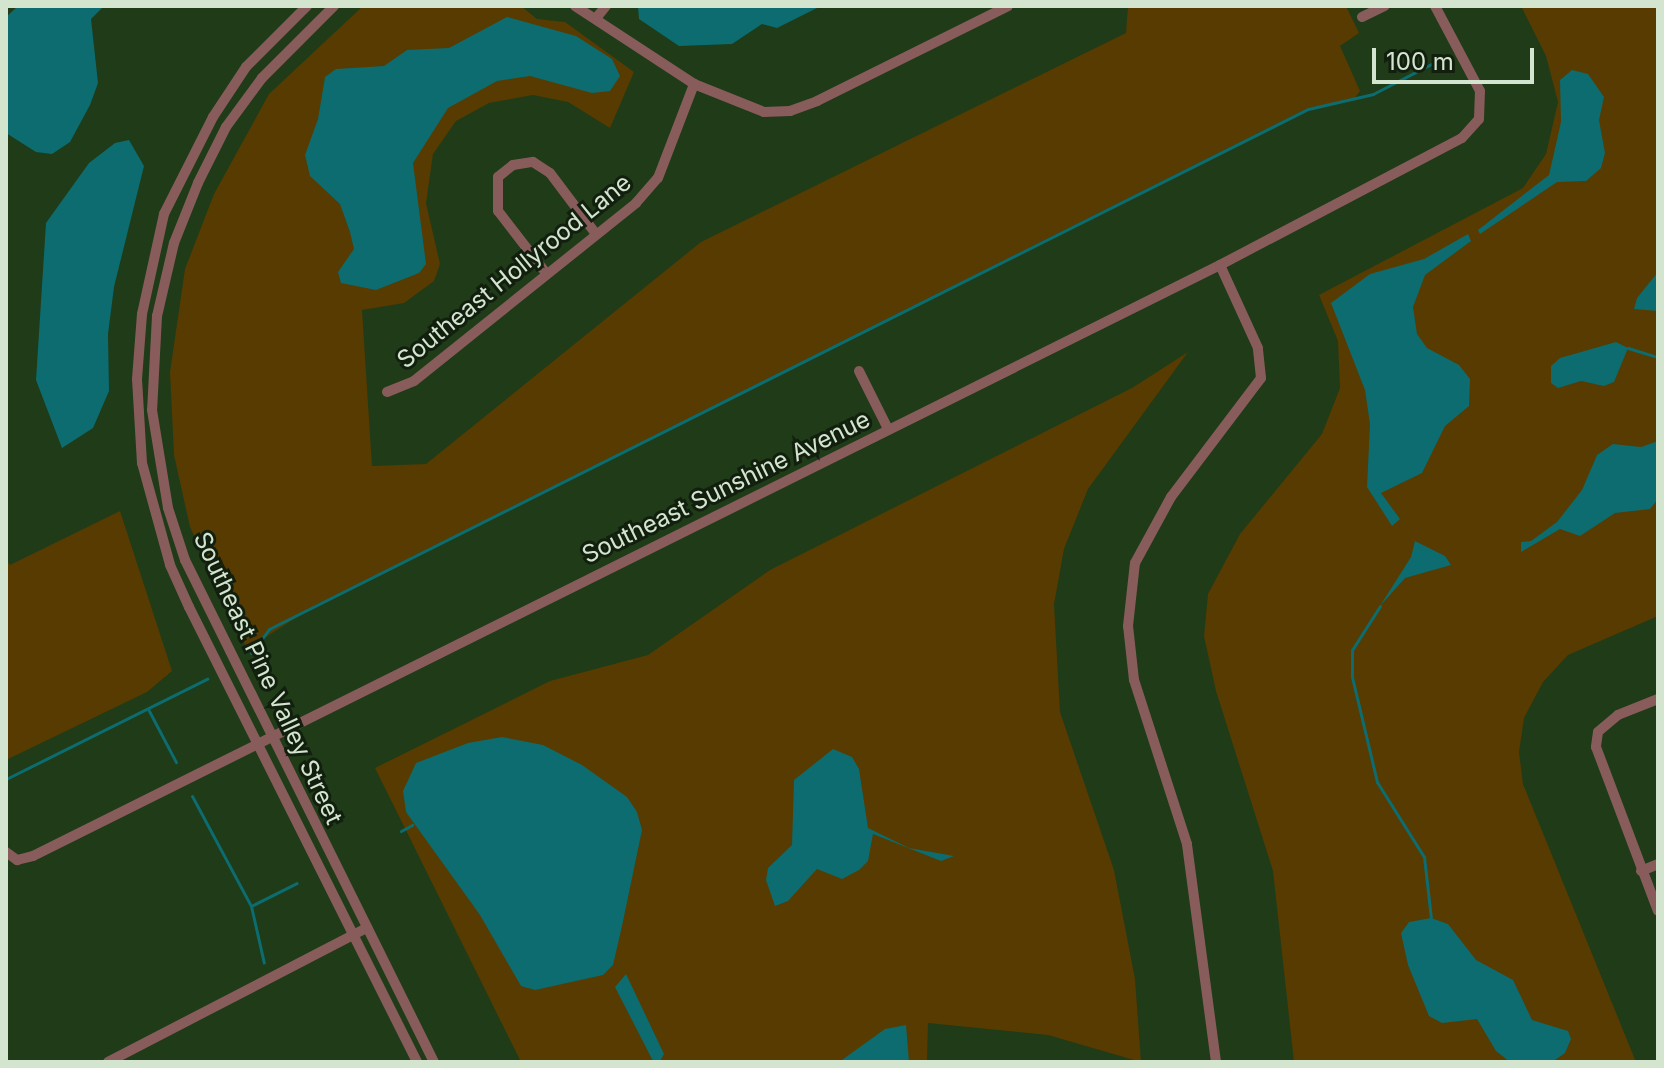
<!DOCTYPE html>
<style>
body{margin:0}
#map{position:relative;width:1664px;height:1068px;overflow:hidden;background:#1f3b18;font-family:Inter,sans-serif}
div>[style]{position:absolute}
.green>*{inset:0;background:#573b00}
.water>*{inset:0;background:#0c6c70}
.stream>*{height:3px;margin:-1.5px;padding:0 1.5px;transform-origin:1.5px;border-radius:1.5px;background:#0c6c70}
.street>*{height:10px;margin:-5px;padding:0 5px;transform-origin:5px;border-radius:5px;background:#895c5c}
span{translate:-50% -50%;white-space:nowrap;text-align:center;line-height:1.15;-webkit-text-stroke:6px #121f0f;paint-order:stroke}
.street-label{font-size:24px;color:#d3e5cf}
.frame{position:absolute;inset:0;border:8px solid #d3e5cf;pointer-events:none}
.scale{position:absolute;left:1372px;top:48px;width:162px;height:36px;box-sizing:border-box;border:4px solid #d3e5cf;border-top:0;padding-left:10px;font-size:24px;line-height:28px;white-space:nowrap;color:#d3e5cf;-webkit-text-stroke:6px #121f0f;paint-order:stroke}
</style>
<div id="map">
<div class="green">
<i style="clip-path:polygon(363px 6px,521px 6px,537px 19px,565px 22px,634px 72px,610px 128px,568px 102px,533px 95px,489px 103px,456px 121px,433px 154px,426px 203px,440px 264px,434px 281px,404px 303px,362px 310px,372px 466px,426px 464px,701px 242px,1126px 33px,1128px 6px,1346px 6px,1359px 33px,1340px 46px,1360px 91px,1354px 99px,1308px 108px,316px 605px,247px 649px,190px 527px,174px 455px,170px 372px,185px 269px,214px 194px,269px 94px)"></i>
<i style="clip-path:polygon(1521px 6px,1658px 6px,1658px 616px,1568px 655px,1543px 682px,1524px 718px,1519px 752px,1523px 784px,1636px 1062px,1294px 1062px,1273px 871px,1216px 691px,1204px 636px,1208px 594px,1240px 534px,1322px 434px,1340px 388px,1338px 341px,1319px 295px,1523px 188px,1546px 154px,1558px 102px,1546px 56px)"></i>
<i style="clip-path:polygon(1188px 352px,1088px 489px,1064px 549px,1054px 604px,1060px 712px,1114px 870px,1135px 979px,1141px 1062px,1048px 1035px,928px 1023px,927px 1062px,521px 1062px,375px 768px,550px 681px,648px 655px,770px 570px,1132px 388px)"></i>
<i style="clip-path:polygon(120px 511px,172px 671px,147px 692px,6px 760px,6px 559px,10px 565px)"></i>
</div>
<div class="water">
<i style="clip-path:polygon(18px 6px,104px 6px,91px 19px,98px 83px,90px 105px,70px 142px,52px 154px,36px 152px,6px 133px,6px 17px)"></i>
<i style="clip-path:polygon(638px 6px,821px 6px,777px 28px,762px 24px,732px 44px,679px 46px,639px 19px)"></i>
<i style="clip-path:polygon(507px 17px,576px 36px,612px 59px,620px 76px,610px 91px,592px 93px,530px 76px,497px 81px,448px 108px,413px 163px,426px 264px,419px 273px,376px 290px,341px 283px,338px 272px,354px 249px,350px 232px,340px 204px,310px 176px,305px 155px,318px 119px,325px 77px,336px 69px,384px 66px,407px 50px,449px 48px)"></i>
<i style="clip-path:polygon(1572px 70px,1588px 74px,1604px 97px,1599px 120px,1605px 153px,1601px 168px,1586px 181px,1557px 182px,1480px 234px,1478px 230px,1549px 175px,1561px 122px,1560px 80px)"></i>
<i style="clip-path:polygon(129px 140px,144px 166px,114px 287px,108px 334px,109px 391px,93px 428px,62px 448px,36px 380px,46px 223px,89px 163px,115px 143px)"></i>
<i style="clip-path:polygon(1468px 234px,1471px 241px,1425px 275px,1413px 307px,1417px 334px,1427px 348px,1459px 365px,1470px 379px,1469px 406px,1445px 426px,1422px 473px,1381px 493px,1400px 519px,1392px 526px,1367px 487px,1370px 424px,1365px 390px,1331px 303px,1370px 274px,1424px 259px)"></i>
<i style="clip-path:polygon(1658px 272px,1658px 311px,1634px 309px,1637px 298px)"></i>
<i style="clip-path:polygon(1616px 342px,1628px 348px,1614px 382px,1604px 386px,1581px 381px,1558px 388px,1551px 383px,1551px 366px,1560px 358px)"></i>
<i style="clip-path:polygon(1658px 441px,1658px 499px,1650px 509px,1615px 513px,1580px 536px,1560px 529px,1521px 552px,1521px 542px,1531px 541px,1557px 522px,1582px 490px,1597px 455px,1613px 444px,1641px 447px)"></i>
<i style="clip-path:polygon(1415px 541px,1445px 556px,1451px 565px,1405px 578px,1380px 606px,1411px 557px)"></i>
<i style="clip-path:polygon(502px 737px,543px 745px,582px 765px,627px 797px,637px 812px,642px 830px,622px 926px,613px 965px,603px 975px,535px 990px,521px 986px,480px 915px,406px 812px,403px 791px,416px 763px,468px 743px)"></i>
<i style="clip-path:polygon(833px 749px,852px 757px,859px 769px,868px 828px,909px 848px,954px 856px,941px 861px,873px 834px,868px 861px,859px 870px,842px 879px,817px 869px,788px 901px,775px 906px,766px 880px,768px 868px,792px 845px,794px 780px)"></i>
<i style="clip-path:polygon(1431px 918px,1448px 924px,1476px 960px,1513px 980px,1532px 1020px,1568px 1031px,1571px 1039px,1565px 1053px,1552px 1062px,1510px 1062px,1496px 1051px,1477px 1019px,1442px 1023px,1429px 1016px,1408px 965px,1401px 933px,1409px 922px)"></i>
<i style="clip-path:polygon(626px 974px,664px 1054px,660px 1061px,653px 1061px,615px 987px)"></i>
<i style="clip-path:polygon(906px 1025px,909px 1062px,839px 1062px,885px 1029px)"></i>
</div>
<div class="stream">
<i style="left:1628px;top:348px;width:31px;rotate:17deg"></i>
<i style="left:1380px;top:606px;width:52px;rotate:122.5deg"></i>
<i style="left:1352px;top:650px;width:27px;rotate:90deg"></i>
<i style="left:1352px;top:677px;width:108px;rotate:76.6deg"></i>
<i style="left:1377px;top:782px;width:89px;rotate:57.9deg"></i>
<i style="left:1424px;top:857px;width:61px;rotate:83.5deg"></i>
<i style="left:251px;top:653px;width:30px;rotate:-53deg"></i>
<i style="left:269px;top:629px;width:1162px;rotate:-26.59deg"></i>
<i style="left:1308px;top:109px;width:67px;rotate:-13deg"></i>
<i style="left:1373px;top:94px;width:74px;rotate:-27.3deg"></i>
<i style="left:148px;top:709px;width:60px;rotate:62.2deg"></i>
<i style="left:6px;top:779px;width:225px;rotate:-26.5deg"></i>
<i style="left:192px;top:796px;width:125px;rotate:61.8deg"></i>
<i style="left:251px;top:906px;width:58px;rotate:77.2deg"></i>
<i style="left:401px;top:831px;width:13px;rotate:-29deg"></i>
<i style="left:251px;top:906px;width:51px;rotate:-26.6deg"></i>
</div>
<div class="street">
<i style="left:307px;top:6px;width:86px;rotate:135deg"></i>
<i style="left:246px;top:67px;width:60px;rotate:123.4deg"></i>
<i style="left:213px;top:117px;width:109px;rotate:116.8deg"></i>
<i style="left:164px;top:214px;width:102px;rotate:102.4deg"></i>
<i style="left:142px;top:314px;width:65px;rotate:94.4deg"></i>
<i style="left:137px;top:379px;width:84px;rotate:86.6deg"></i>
<i style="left:142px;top:463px;width:106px;rotate:74.6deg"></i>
<i style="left:170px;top:565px;width:46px;rotate:65.7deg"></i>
<i style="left:189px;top:607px;width:509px;rotate:63.38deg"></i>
<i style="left:334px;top:6px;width:102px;rotate:135deg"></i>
<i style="left:262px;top:78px;width:61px;rotate:126.3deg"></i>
<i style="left:226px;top:127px;width:63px;rotate:116.6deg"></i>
<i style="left:198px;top:183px;width:65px;rotate:111.8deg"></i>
<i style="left:174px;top:243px;width:75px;rotate:103.1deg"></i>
<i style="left:157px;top:316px;width:94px;rotate:93deg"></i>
<i style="left:152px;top:410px;width:99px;rotate:80.7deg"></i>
<i style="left:168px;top:508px;width:55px;rotate:71.9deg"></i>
<i style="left:185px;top:560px;width:560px;rotate:63.62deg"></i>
<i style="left:575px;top:6px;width:142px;rotate:33.2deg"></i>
<i style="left:694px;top:84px;width:75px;rotate:21.8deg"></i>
<i style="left:764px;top:112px;width:26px;rotate:-2deg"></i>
<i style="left:790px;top:111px;width:29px;rotate:-20deg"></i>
<i style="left:817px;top:101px;width:213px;rotate:-26.4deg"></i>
<i style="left:597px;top:17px;width:14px;rotate:-51deg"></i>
<i style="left:1362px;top:17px;width:25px;rotate:-26deg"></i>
<i style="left:546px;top:273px;width:78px;rotate:-127.7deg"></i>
<i style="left:498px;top:211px;width:34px;rotate:-90deg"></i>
<i style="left:498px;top:177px;width:19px;rotate:-39deg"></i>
<i style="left:513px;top:165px;width:20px;rotate:-9deg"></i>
<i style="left:533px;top:162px;width:20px;rotate:33deg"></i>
<i style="left:550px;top:173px;width:76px;rotate:53deg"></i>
<i style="left:859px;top:371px;width:65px;rotate:63.4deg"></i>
<i style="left:387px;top:392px;width:29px;rotate:-22deg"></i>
<i style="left:414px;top:381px;width:285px;rotate:-38.7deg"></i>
<i style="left:636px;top:203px;width:33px;rotate:-49deg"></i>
<i style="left:658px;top:178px;width:101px;rotate:-69deg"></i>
<i style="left:1658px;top:699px;width:43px;rotate:158.2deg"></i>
<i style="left:1618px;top:715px;width:26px;rotate:140deg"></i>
<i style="left:1598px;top:732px;width:15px;rotate:98deg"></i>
<i style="left:1596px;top:747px;width:175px;rotate:69.3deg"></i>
<i style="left:6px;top:852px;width:14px;rotate:36deg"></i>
<i style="left:17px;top:860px;width:16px;rotate:-14deg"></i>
<i style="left:33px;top:856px;width:1326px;rotate:-26.47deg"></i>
<i style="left:1220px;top:265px;width:273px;rotate:-27.7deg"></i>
<i style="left:1462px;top:138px;width:25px;rotate:-48deg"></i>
<i style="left:1479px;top:119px;width:28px;rotate:-88deg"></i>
<i style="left:1480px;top:91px;width:96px;rotate:-117.9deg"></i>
<i style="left:1641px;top:871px;width:18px;rotate:-22deg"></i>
<i style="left:108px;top:1062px;width:292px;rotate:-27.4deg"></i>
<i style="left:1216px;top:1062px;width:220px;rotate:-97.6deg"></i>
<i style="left:1187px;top:844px;width:172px;rotate:-107.9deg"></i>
<i style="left:1134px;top:680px;width:54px;rotate:-96.3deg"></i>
<i style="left:1128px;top:626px;width:63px;rotate:-83.7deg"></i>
<i style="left:1135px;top:563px;width:75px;rotate:-61.4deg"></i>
<i style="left:1171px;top:497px;width:149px;rotate:-52.9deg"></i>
<i style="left:1261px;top:378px;width:30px;rotate:-96deg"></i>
<i style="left:1258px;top:348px;width:91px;rotate:-114.6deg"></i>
</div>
<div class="street-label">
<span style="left:514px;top:271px;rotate:-39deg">Southeast Hollyrood Lane</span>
<span style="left:726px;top:487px;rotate:-26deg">Southeast Sunshine Avenue</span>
<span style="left:268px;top:678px;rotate:65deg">Southeast Pine Valley Street</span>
</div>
<div class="frame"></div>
<div class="scale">100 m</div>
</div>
